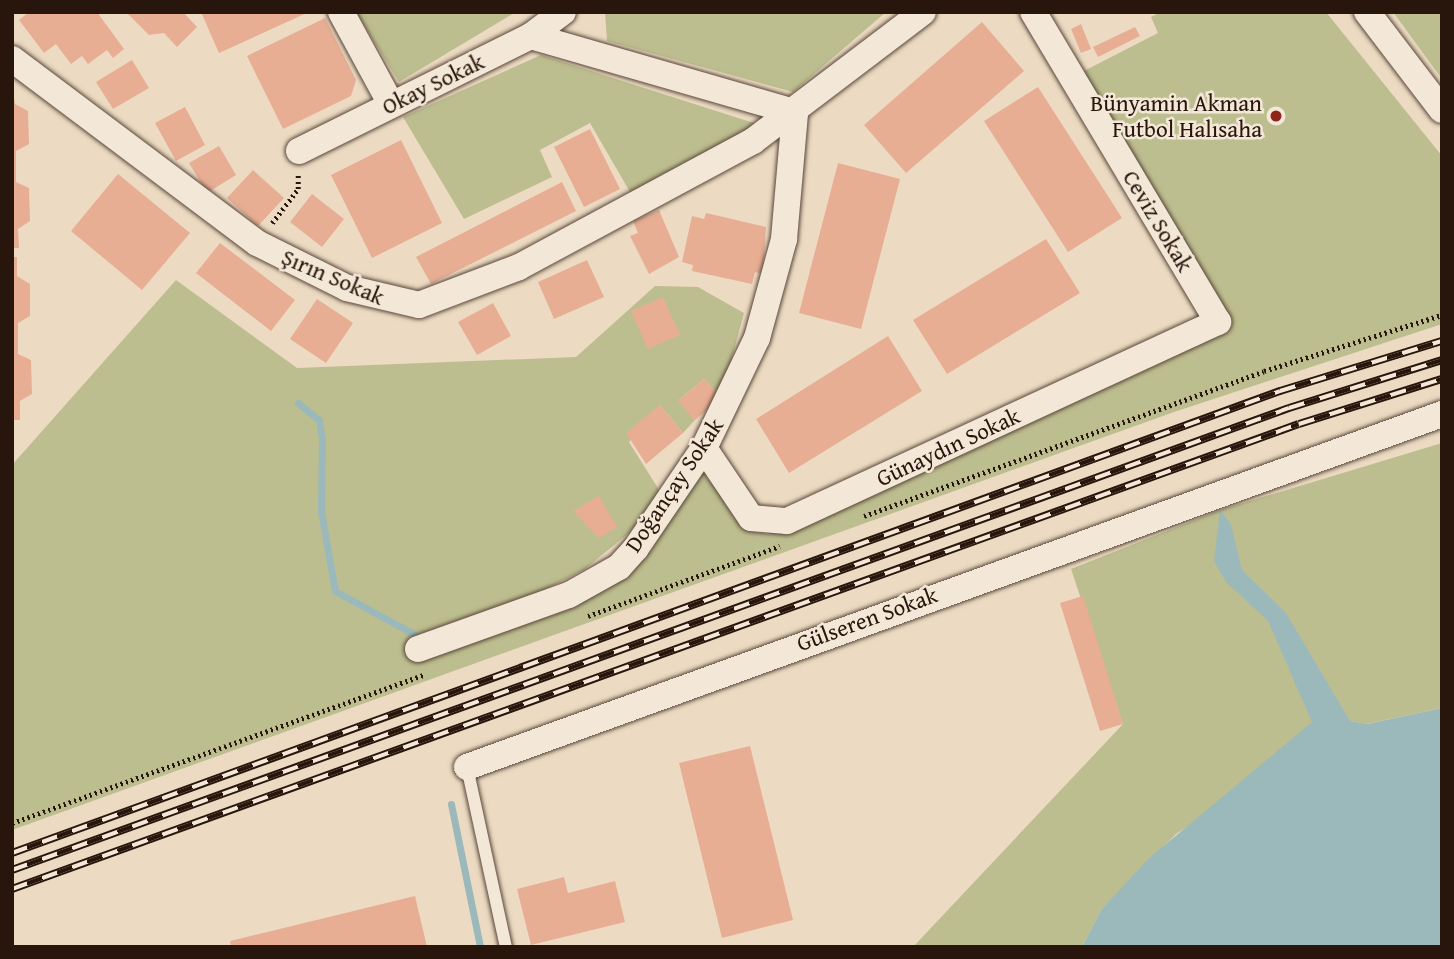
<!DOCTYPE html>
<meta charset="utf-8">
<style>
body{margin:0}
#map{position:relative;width:1454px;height:959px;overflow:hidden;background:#ecdbc2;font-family:"Gentium Book Plus",serif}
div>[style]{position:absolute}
.green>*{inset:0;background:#bdbe8f}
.water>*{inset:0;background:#9bb9bb}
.stream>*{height:7px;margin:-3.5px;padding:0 3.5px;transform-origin:3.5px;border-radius:3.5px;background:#9bb9bb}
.building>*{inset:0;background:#e8ae94}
.path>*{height:4.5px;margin-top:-2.25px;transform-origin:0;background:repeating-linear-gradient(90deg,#28150c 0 2px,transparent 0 5.5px)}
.roads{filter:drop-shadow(0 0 2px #59463a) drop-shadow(0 0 2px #59463a)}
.service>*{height:12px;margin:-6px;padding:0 6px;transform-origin:6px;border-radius:6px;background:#f3e8d7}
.minor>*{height:26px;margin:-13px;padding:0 13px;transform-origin:13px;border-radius:13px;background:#f3e8d7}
.rail>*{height:8px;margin-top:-4px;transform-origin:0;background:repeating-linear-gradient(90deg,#f3e8d7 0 16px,#28150c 0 32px);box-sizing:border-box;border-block:2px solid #28150c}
.dots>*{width:19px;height:19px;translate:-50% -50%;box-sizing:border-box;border:4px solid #f3e8d7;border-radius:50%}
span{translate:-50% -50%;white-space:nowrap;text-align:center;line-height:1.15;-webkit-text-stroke:5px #f3e8d7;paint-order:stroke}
.street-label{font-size:23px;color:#28150c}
.poi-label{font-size:23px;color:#28150c}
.right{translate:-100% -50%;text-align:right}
.frame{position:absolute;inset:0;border:14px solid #28150c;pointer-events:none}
</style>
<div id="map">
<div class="green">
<i style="clip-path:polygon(356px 12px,516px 12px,399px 82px)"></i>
<i style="clip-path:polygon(605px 12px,886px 12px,793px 92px,607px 41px)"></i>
<i style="clip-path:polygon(1161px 12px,1326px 12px,1442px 156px,1442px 324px,1174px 412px,12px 830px,12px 465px,176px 280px,297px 368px,576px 357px,655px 286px,698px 287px,744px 313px,721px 398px,704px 379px,679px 400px,695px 420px,683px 433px,660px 405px,629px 442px,661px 493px,630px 532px,585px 569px,542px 591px,417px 635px,418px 649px,596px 592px,700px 469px,749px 531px,768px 534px,1232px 326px,1082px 72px,1158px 33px,1151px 17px)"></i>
<i style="clip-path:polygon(1393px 12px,1442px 12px,1442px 79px)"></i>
<i style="clip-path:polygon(541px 55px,757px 124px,630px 192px,590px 123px,540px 150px,552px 177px,464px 219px,403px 117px)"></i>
<i style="clip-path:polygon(1442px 443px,1442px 708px,1366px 724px,1350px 721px,1176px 834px,1101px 910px,1082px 947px,913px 947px,1123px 724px,1071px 569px,1220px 510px)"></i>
</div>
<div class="water">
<i style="clip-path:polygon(1220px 510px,1231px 524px,1242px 570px,1286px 613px,1350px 721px,1367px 724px,1442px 708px,1442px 947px,1082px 947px,1101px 910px,1148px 859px,1312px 722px,1268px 621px,1226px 582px,1214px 561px)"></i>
</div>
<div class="stream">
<i style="left:298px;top:403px;width:27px;rotate:39deg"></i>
<i style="left:319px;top:420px;width:19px;rotate:81deg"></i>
<i style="left:322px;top:439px;width:72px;rotate:90.8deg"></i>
<i style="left:321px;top:511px;width:81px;rotate:80.1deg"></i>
<i style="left:335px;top:591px;width:90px;rotate:28.6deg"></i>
<i style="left:451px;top:804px;width:146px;rotate:78.5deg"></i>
</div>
<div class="building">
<i style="clip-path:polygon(29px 12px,97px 12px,124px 49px,113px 58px,107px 50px,88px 64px,82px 56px,71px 64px,56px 44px,44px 53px,19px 20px)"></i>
<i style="clip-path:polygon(126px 12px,183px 12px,197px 27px,177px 47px,164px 33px,149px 35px)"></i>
<i style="clip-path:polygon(201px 12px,309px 12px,219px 53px)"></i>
<i style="clip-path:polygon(325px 18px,356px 80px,351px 96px,283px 129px,247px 56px)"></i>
<i style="clip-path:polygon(982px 22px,1024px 71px,906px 173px,864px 125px)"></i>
<i style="clip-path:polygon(1081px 24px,1091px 49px,1081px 53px,1071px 29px)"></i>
<i style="clip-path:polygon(1135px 27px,1140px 36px,1098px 57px,1093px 47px)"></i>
<i style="clip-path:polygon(132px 60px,149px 88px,113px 109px,96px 82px)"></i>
<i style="clip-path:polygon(12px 85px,15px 104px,28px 111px,29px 144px,16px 151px,16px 182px,29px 188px,30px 221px,18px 229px,19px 248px,12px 248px)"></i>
<i style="clip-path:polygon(1038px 87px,1122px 218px,1068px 252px,984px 121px)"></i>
<i style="clip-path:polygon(185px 107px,205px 145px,176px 161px,155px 123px)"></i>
<i style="clip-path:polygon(590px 129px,620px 189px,584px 207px,554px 147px)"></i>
<i style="clip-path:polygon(401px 140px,442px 223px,372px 258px,331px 175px)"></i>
<i style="clip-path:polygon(219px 146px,236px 175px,207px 193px,189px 163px)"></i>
<i style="clip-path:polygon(838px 163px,900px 179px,861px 329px,799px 313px)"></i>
<i style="clip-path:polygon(253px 170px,284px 198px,258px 226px,227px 198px)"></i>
<i style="clip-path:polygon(118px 174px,190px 233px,142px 290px,71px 231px)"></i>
<i style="clip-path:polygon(562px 182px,576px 211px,431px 284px,416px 257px)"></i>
<i style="clip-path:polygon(312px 194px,344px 219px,322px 247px,290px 222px)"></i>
<i style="clip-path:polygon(659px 210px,679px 257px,649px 274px,630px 236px,638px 233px,633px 221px)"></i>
<i style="clip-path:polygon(706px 213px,766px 227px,763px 274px,755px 272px,752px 284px,692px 271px,693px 265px,682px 262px,692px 216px,704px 219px)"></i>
<i style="clip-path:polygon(1046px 239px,1080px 293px,947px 374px,913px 320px)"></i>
<i style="clip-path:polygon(220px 243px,295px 300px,271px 331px,196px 273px)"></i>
<i style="clip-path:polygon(12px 257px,17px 257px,17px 276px,30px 284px,30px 316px,18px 323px,18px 354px,31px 360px,32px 394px,20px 401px,20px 420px,12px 420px)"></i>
<i style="clip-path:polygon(587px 260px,604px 297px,554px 319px,538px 282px)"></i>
<i style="clip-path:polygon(663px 297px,680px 335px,648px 349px,631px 311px)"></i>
<i style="clip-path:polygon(317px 299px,353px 323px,326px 363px,290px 339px)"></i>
<i style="clip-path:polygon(493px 303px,511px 336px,477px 355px,458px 322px)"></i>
<i style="clip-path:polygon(888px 336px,922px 391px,789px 473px,756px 419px)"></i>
<i style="clip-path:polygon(704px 379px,721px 398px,695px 420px,678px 401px)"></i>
<i style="clip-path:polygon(660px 405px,683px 433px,646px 464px,626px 433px)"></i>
<i style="clip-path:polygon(599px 496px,617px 527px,599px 538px,573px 511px)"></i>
<i style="clip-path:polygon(1083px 596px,1123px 724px,1100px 731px,1060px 603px)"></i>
<i style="clip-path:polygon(750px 746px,793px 920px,722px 938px,679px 763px)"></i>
<i style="clip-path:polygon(564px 877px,568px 893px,615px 881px,625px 922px,531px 945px,517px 889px)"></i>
<i style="clip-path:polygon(415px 896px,427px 947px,231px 947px,230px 941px)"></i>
</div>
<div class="path">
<i style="left:272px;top:223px;width:43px;rotate:-52.6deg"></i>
<i style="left:298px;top:189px;width:15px;rotate:-90deg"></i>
<i style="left:864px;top:516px;width:425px;rotate:-19.9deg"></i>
<i style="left:1264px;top:371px;width:187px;rotate:-17.5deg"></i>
<i style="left:588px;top:616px;width:204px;rotate:-20deg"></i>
<i style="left:12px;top:823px;width:439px;rotate:-19.8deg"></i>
</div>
<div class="roads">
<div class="service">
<i style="left:467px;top:767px;width:184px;rotate:77.8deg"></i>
</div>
<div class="minor">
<i style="left:341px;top:12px;width:105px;rotate:61.5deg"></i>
<i style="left:1367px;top:12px;width:123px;rotate:52.6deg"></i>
<i style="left:531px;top:36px;width:275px;rotate:16.1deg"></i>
<i style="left:12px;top:59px;width:306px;rotate:36.9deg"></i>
<i style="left:257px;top:243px;width:101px;rotate:26.6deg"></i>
<i style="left:347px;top:288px;width:74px;rotate:13.3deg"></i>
<i style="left:419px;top:305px;width:107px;rotate:-20.8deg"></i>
<i style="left:519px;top:267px;width:266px;rotate:-28.3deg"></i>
<i style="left:753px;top:141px;width:213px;rotate:-37.2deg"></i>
<i style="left:299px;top:151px;width:259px;rotate:-26.4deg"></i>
<i style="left:531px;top:36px;width:40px;rotate:-37deg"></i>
<i style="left:704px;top:448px;width:84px;rotate:56.1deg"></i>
<i style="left:751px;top:518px;width:36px;rotate:5deg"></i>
<i style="left:787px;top:521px;width:475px;rotate:-24.8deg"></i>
<i style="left:1218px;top:322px;width:361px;rotate:-120.8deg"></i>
<i style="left:418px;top:649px;width:160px;rotate:-19.7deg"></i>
<i style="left:569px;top:595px;width:57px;rotate:-29.2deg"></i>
<i style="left:619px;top:567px;width:25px;rotate:-48deg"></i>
<i style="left:636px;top:548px;width:121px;rotate:-55.8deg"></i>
<i style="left:704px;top:448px;width:122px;rotate:-64.3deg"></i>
<i style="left:757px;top:338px;width:103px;rotate:-74.7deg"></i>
<i style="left:784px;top:239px;width:127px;rotate:-85deg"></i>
<i style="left:467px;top:767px;width:1037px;rotate:-19.9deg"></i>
</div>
</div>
<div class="rail">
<i style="left:12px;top:853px;width:1350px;rotate:-20.02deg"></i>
<i style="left:1280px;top:391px;width:170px;rotate:-17.2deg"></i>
<i style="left:12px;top:870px;width:1358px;rotate:-19.89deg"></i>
<i style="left:1289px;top:408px;width:160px;rotate:-17.4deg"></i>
<i style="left:12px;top:889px;width:1368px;rotate:-19.87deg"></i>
<i style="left:1299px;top:424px;width:150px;rotate:-17.5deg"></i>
</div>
<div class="dots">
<i style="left:1276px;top:116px;background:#8f2418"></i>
</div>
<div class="street-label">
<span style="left:433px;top:84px;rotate:-26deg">Okay Sokak</span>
<span style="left:1158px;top:221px;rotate:59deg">Ceviz Sokak</span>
<span style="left:333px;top:277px;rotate:23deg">Şırın Sokak</span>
<span style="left:948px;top:447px;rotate:-25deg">Günaydın Sokak</span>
<span style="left:674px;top:485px;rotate:-56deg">Doğançay Sokak</span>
<span style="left:867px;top:619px;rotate:-20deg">Gülseren Sokak</span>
</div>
<div class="poi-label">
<span class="right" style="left:1262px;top:116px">Bünyamin Akman<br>Futbol Halısaha</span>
</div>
<div class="frame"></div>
</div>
